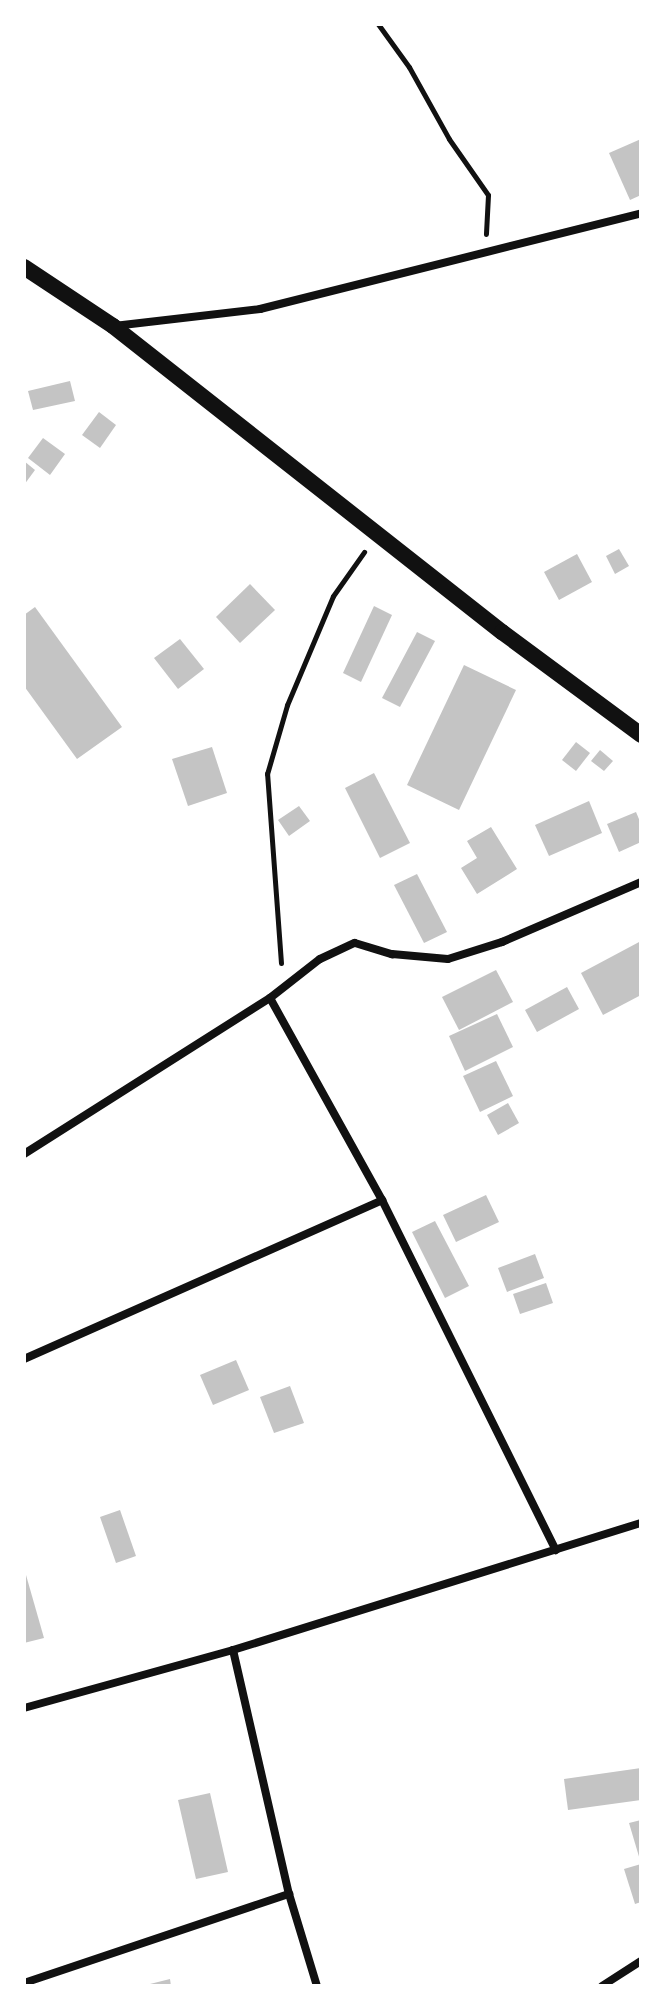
<!DOCTYPE html>
<style>
body{margin:0}
#map{position:relative;width:665px;height:2010px;overflow:hidden;background:#fff;font-family:Figtree,sans-serif}
div>[style]{position:absolute}
.building>*{inset:0;background:#c4c4c4}
.path>*{height:5px;margin:-2.5px;padding:0 2.5px;transform-origin:2.5px;border-radius:2.5px;background:#111}
.minor>*{height:8px;margin:-4px;padding:0 4px;transform-origin:4px;border-radius:4px;background:#111}
.secondary>*{height:16px;margin:-8px;padding:0 8px;transform-origin:8px;border-radius:8px;background:#111}
span{translate:-50% -50%;white-space:nowrap;text-align:center;line-height:1.15;-webkit-text-stroke:7px #fff;paint-order:stroke}
.frame{position:absolute;inset:0;border:26px solid #fff;pointer-events:none}
</style>
<div id="map">
<div class="building">
<i style="clip-path:polygon(641px 139px,641px 195px,630px 200px,609px 153px)"></i>
<i style="clip-path:polygon(70px 381px,75px 401px,33px 410px,28px 391px)"></i>
<i style="clip-path:polygon(99px 412px,116px 425px,100px 448px,82px 435px)"></i>
<i style="clip-path:polygon(43px 438px,65px 454px,50px 475px,28px 458px)"></i>
<i style="clip-path:polygon(24px 461px,35px 470px,24px 485px)"></i>
<i style="clip-path:polygon(619px 549px,629px 566px,615px 574px,606px 556px)"></i>
<i style="clip-path:polygon(577px 554px,592px 582px,559px 600px,544px 572px)"></i>
<i style="clip-path:polygon(250px 584px,275px 610px,240px 643px,216px 617px)"></i>
<i style="clip-path:polygon(374px 606px,392px 615px,361px 682px,343px 673px)"></i>
<i style="clip-path:polygon(35px 607px,122px 727px,77px 759px,24px 686px,24px 615px)"></i>
<i style="clip-path:polygon(417px 632px,435px 641px,400px 707px,382px 698px)"></i>
<i style="clip-path:polygon(180px 639px,204px 669px,178px 689px,154px 658px)"></i>
<i style="clip-path:polygon(464px 665px,516px 690px,459px 810px,407px 785px)"></i>
<i style="clip-path:polygon(576px 742px,590px 753px,576px 771px,562px 760px)"></i>
<i style="clip-path:polygon(212px 747px,227px 793px,188px 806px,172px 759px)"></i>
<i style="clip-path:polygon(600px 750px,613px 761px,604px 771px,591px 761px)"></i>
<i style="clip-path:polygon(374px 773px,410px 843px,380px 858px,345px 788px)"></i>
<i style="clip-path:polygon(589px 801px,602px 833px,549px 856px,535px 825px)"></i>
<i style="clip-path:polygon(299px 806px,310px 821px,289px 836px,278px 820px)"></i>
<i style="clip-path:polygon(636px 812px,641px 824px,641px 842px,619px 852px,607px 824px)"></i>
<i style="clip-path:polygon(491px 827px,517px 869px,477px 894px,461px 868px,477px 858px,467px 841px)"></i>
<i style="clip-path:polygon(417px 874px,447px 932px,424px 943px,394px 885px)"></i>
<i style="clip-path:polygon(641px 941px,641px 995px,603px 1015px,581px 973px)"></i>
<i style="clip-path:polygon(496px 970px,513px 1002px,459px 1030px,442px 997px)"></i>
<i style="clip-path:polygon(567px 987px,579px 1009px,537px 1032px,525px 1010px)"></i>
<i style="clip-path:polygon(497px 1014px,513px 1047px,465px 1071px,449px 1036px)"></i>
<i style="clip-path:polygon(496px 1061px,513px 1096px,480px 1112px,463px 1076px)"></i>
<i style="clip-path:polygon(508px 1103px,519px 1123px,498px 1135px,487px 1115px)"></i>
<i style="clip-path:polygon(486px 1195px,499px 1222px,456px 1242px,443px 1215px)"></i>
<i style="clip-path:polygon(435px 1221px,469px 1286px,445px 1298px,412px 1232px)"></i>
<i style="clip-path:polygon(535px 1254px,544px 1278px,507px 1292px,498px 1268px)"></i>
<i style="clip-path:polygon(546px 1283px,553px 1303px,520px 1314px,513px 1294px)"></i>
<i style="clip-path:polygon(236px 1360px,249px 1390px,213px 1405px,200px 1375px)"></i>
<i style="clip-path:polygon(290px 1386px,304px 1423px,274px 1433px,260px 1397px)"></i>
<i style="clip-path:polygon(120px 1510px,136px 1556px,116px 1563px,100px 1517px)"></i>
<i style="clip-path:polygon(24px 1568px,44px 1638px,24px 1643px)"></i>
<i style="clip-path:polygon(641px 1768px,641px 1800px,568px 1810px,564px 1779px)"></i>
<i style="clip-path:polygon(210px 1793px,228px 1872px,196px 1879px,178px 1800px)"></i>
<i style="clip-path:polygon(641px 1820px,641px 1860px,640px 1860px,629px 1823px)"></i>
<i style="clip-path:polygon(641px 1864px,641px 1902px,635px 1904px,624px 1869px)"></i>
<i style="clip-path:polygon(170px 1979px,171px 1986px,146px 1986px,146px 1985px)"></i>
</div>
<div class="path">
<i style="left:378px;top:24px;width:53px;rotate:54.2deg"></i>
<i style="left:409px;top:67px;width:82px;rotate:60.9deg"></i>
<i style="left:449px;top:139px;width:68px;rotate:55.1deg"></i>
<i style="left:488px;top:195px;width:39px;rotate:93deg"></i>
<i style="left:281px;top:963px;width:190px;rotate:-94.2deg"></i>
<i style="left:267px;top:774px;width:72px;rotate:-73.8deg"></i>
<i style="left:287px;top:705px;width:118px;rotate:-67.1deg"></i>
<i style="left:333px;top:596px;width:54px;rotate:-54.8deg"></i>
</div>
<div class="minor">
<i style="left:114px;top:326px;width:147px;rotate:-6.6deg"></i>
<i style="left:260px;top:309px;width:393px;rotate:-14.1deg"></i>
<i style="left:270px;top:998px;width:231px;rotate:61deg"></i>
<i style="left:382px;top:1200px;width:391px;rotate:63.6deg"></i>
<i style="left:24px;top:1154px;width:291px;rotate:-32.4deg"></i>
<i style="left:270px;top:998px;width:63px;rotate:-38deg"></i>
<i style="left:320px;top:959px;width:38px;rotate:-25deg"></i>
<i style="left:355px;top:943px;width:39px;rotate:17deg"></i>
<i style="left:392px;top:954px;width:56px;rotate:5.1deg"></i>
<i style="left:448px;top:959px;width:57px;rotate:-17.5deg"></i>
<i style="left:502px;top:942px;width:151px;rotate:-23.3deg"></i>
<i style="left:24px;top:1359px;width:392px;rotate:-23.9deg"></i>
<i style="left:233px;top:1650px;width:250px;rotate:77.1deg"></i>
<i style="left:289px;top:1894px;width:96px;rotate:73.1deg"></i>
<i style="left:24px;top:1708px;width:217px;rotate:-15.5deg"></i>
<i style="left:233px;top:1650px;width:427px;rotate:-17.3deg"></i>
<i style="left:24px;top:1983px;width:280px;rotate:-18.6deg"></i>
<i style="left:602px;top:1986px;width:46px;rotate:-32.7deg"></i>
</div>
<div class="secondary">
<i style="left:24px;top:267px;width:107px;rotate:33.5deg"></i>
<i style="left:113px;top:326px;width:495px;rotate:38.2deg"></i>
<i style="left:502px;top:632px;width:173px;rotate:36.5deg"></i>
</div>
<div class="frame"></div>
</div>
